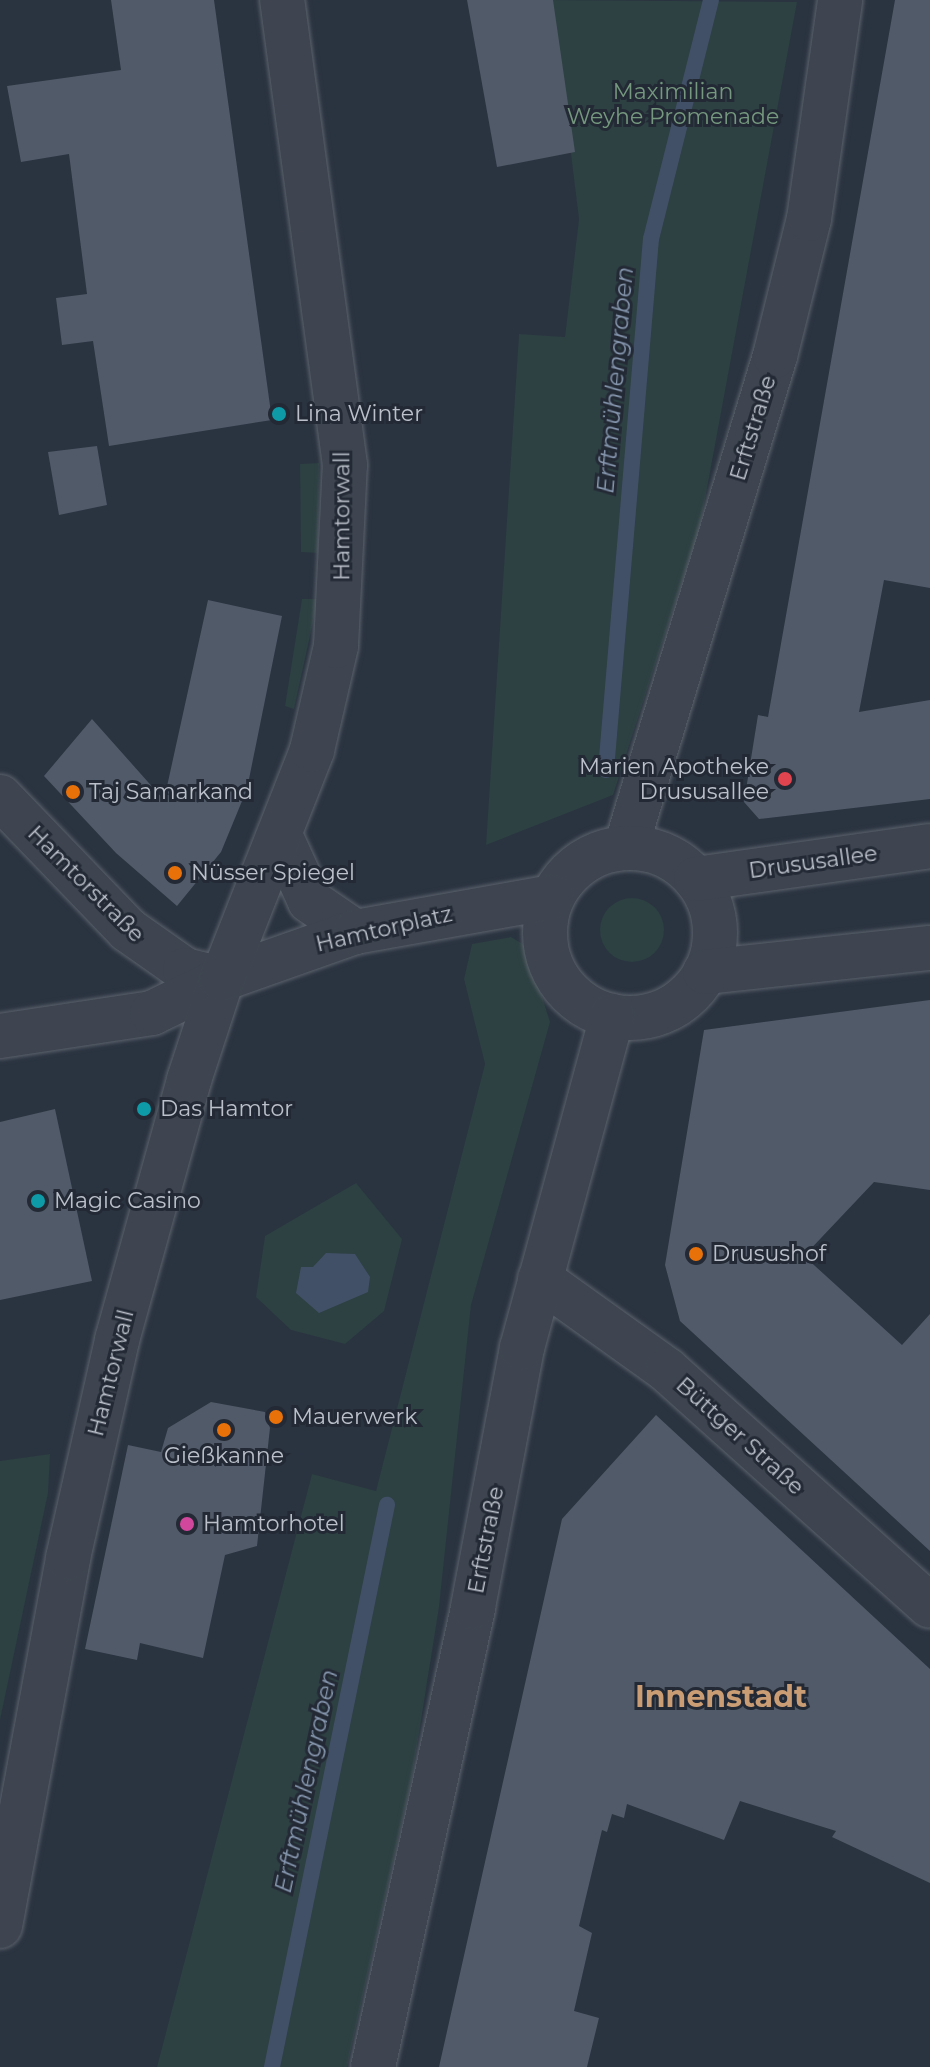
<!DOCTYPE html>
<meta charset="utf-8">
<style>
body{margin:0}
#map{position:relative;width:930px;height:2067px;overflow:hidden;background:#2a3340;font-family:Montserrat,sans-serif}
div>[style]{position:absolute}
.green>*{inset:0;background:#2d4042}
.round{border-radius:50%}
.water>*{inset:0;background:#425067}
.stream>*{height:16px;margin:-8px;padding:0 8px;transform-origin:8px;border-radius:8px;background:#425067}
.building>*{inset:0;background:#515a68}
.roads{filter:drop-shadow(0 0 2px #5c636d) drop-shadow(0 0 2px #5c636d)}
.minor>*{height:44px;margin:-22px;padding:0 22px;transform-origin:22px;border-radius:22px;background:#3e4550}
.minor>.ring{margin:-22px;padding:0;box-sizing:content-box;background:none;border:44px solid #3e4550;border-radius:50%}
.dots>*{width:22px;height:22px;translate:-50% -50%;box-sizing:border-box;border:4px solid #232a35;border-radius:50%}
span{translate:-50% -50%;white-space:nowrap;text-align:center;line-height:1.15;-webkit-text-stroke:6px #232a35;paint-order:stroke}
.park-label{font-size:22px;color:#75987e}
.poi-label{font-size:22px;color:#bbc0ca}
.left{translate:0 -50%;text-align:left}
.right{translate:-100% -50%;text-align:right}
.street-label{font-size:22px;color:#bbc0ca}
.water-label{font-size:24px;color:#8696ae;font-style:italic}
.district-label{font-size:30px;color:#cb9d75;font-weight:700}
</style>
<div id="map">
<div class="green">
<i style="clip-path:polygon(552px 0,797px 2px,700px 526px,613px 795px,486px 845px,519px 334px,565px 337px,579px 219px)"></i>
<i style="clip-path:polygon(319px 463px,318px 553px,301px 552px,300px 464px)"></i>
<i style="clip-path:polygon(302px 599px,318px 599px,294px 709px,285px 706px)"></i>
<i class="round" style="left:600px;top:898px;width:64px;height:64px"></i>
<i style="clip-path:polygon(511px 937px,526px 946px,550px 1022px,471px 1305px,439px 1607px,412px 1777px,347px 2067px,157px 2067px,312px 1474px,376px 1491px,485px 1064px,464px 979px,472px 944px)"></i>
<i style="clip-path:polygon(356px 1183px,402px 1239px,384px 1311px,345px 1344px,291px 1330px,256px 1297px,265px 1236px)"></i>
<i style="clip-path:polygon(50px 1454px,48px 1493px,0 1720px,0 1461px)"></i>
</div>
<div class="water">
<i style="clip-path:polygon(326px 1253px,355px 1254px,370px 1277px,368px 1292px,319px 1313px,296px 1293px,301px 1267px,313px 1267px)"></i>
</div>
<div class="stream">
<i style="left:606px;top:770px;width:533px;rotate:-85.16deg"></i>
<i style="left:651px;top:239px;width:246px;rotate:-75.9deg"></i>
<i style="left:272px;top:2067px;width:574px;rotate:-78.44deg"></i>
</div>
<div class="building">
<i style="clip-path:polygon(111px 0,214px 0,272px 420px,109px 446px,93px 341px,62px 345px,56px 298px,87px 294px,69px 154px,21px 162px,7px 86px,121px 70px)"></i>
<i style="clip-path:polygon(467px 0,553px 0,575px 152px,497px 167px)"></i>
<i style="clip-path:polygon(895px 0,930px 0,930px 588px,884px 580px,859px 712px,930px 700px,930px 799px,759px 819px,744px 802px,758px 715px,768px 717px)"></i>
<i style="clip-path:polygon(97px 446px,107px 505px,59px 515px,48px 452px)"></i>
<i style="clip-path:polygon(208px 600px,282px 616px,247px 789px,221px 852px,177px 906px,116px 853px,44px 776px,92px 719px,164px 800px)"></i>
<i style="clip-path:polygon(930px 1000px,930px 1190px,874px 1182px,804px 1256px,902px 1345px,930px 1314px,930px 1551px,680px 1321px,665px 1265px,704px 1030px)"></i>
<i style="clip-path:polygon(55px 1109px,92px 1281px,0 1300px,0 1122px)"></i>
<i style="clip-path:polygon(211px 1402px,265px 1412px,270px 1428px,257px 1546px,225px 1555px,203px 1658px,140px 1643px,137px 1660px,85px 1649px,128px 1445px,161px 1452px,168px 1428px)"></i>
<i style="clip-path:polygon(656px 1415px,930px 1669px,930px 1883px,832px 1837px,836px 1831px,740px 1801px,724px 1840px,627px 1804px,624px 1818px,612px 1814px,607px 1832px,602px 1830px,579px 1926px,592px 1933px,574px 2011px,599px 2018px,587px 2067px,439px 2067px,562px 1519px)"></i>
</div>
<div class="roads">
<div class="minor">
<i style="left:0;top:797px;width:185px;rotate:46.1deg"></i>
<i style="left:128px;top:930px;width:70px;rotate:35.1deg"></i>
<i style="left:185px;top:970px;width:38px;rotate:14deg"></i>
<i style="left:280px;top:835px;width:72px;rotate:65.6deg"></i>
<i style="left:310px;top:901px;width:55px;rotate:34.6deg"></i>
<i style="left:626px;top:847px;width:513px;rotate:-73.12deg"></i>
<i style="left:775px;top:356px;width:141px;rotate:-76.1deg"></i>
<i style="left:809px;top:219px;width:221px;rotate:-81.9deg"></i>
<i class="ring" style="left:545px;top:848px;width:126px;height:126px"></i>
<i style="left:696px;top:879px;width:236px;rotate:-8deg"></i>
<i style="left:705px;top:972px;width:226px;rotate:-6.1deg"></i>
<i style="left:0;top:1036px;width:154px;rotate:-8.6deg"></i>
<i style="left:152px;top:1013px;width:78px;rotate:-25.9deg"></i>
<i style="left:222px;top:979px;width:141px;rotate:-19.5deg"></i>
<i style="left:355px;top:932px;width:200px;rotate:-10.1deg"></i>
<i style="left:540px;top:1279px;width:156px;rotate:35.6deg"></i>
<i style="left:667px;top:1370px;width:353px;rotate:41.9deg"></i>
<i style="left:0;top:1926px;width:374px;rotate:-79.5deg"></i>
<i style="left:68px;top:1558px;width:223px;rotate:-77.3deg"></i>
<i style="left:117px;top:1340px;width:270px;rotate:-74.5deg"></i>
<i style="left:189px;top:1080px;width:106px;rotate:-71.9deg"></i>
<i style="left:222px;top:979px;width:246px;rotate:-68.5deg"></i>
<i style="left:312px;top:750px;width:107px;rotate:-77deg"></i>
<i style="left:336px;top:646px;width:181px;rotate:-87.2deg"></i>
<i style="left:345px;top:465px;width:469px;rotate:-97.7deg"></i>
<i style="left:373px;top:2067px;width:471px;rotate:-77.7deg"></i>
<i style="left:473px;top:1607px;width:264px;rotate:-79.3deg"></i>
<i style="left:522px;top:1348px;width:344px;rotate:-74.8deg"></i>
</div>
</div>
<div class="dots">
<i style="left:279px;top:414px;background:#0f9aa8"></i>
<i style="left:785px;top:779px;background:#e0444e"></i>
<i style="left:73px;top:792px;background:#e8710a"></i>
<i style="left:175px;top:873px;background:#e8710a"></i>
<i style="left:144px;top:1109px;background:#0f9aa8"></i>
<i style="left:38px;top:1201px;background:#0f9aa8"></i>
<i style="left:696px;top:1254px;background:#e8710a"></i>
<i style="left:276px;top:1417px;background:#e8710a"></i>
<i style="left:224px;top:1430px;background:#e8710a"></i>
<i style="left:187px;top:1524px;background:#d1479c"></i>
</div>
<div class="park-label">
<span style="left:673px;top:104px">Maximilian<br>Weyhe Promenade</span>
</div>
<div class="poi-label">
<span class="left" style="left:295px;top:414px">Lina Winter</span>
<span class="right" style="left:769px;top:779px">Marien Apotheke<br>Drususallee</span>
<span class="left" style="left:89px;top:792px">Taj Samarkand</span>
<span class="left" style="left:191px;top:873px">Nüsser Spiegel</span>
<span class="left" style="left:160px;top:1109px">Das Hamtor</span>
<span class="left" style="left:54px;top:1201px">Magic Casino</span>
<span class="left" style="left:712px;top:1254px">Drusushof</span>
<span class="left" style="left:292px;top:1417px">Mauerwerk</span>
<span style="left:224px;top:1456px">Gießkanne</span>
<span class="left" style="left:203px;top:1524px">Hamtorhotel</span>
</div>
<div class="street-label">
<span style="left:753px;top:428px;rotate:-73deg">Erftstraße</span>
<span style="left:342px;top:516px;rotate:-90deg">Hamtorwall</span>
<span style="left:813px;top:862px;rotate:-8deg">Drususallee</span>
<span style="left:86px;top:884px;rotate:45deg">Hamtorstraße</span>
<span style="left:384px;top:929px;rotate:-13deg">Hamtorplatz</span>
<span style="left:111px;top:1373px;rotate:-76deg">Hamtorwall</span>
<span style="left:740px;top:1436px;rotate:42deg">Büttger Straße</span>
<span style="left:486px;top:1540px;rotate:-79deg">Erftstraße</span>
</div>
<div class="water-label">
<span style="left:615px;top:380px;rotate:-85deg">Erftmühlengraben</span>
<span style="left:306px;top:1781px;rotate:-78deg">Erftmühlengraben</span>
</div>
<div class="district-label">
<span style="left:721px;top:1697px">Innenstadt</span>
</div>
</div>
